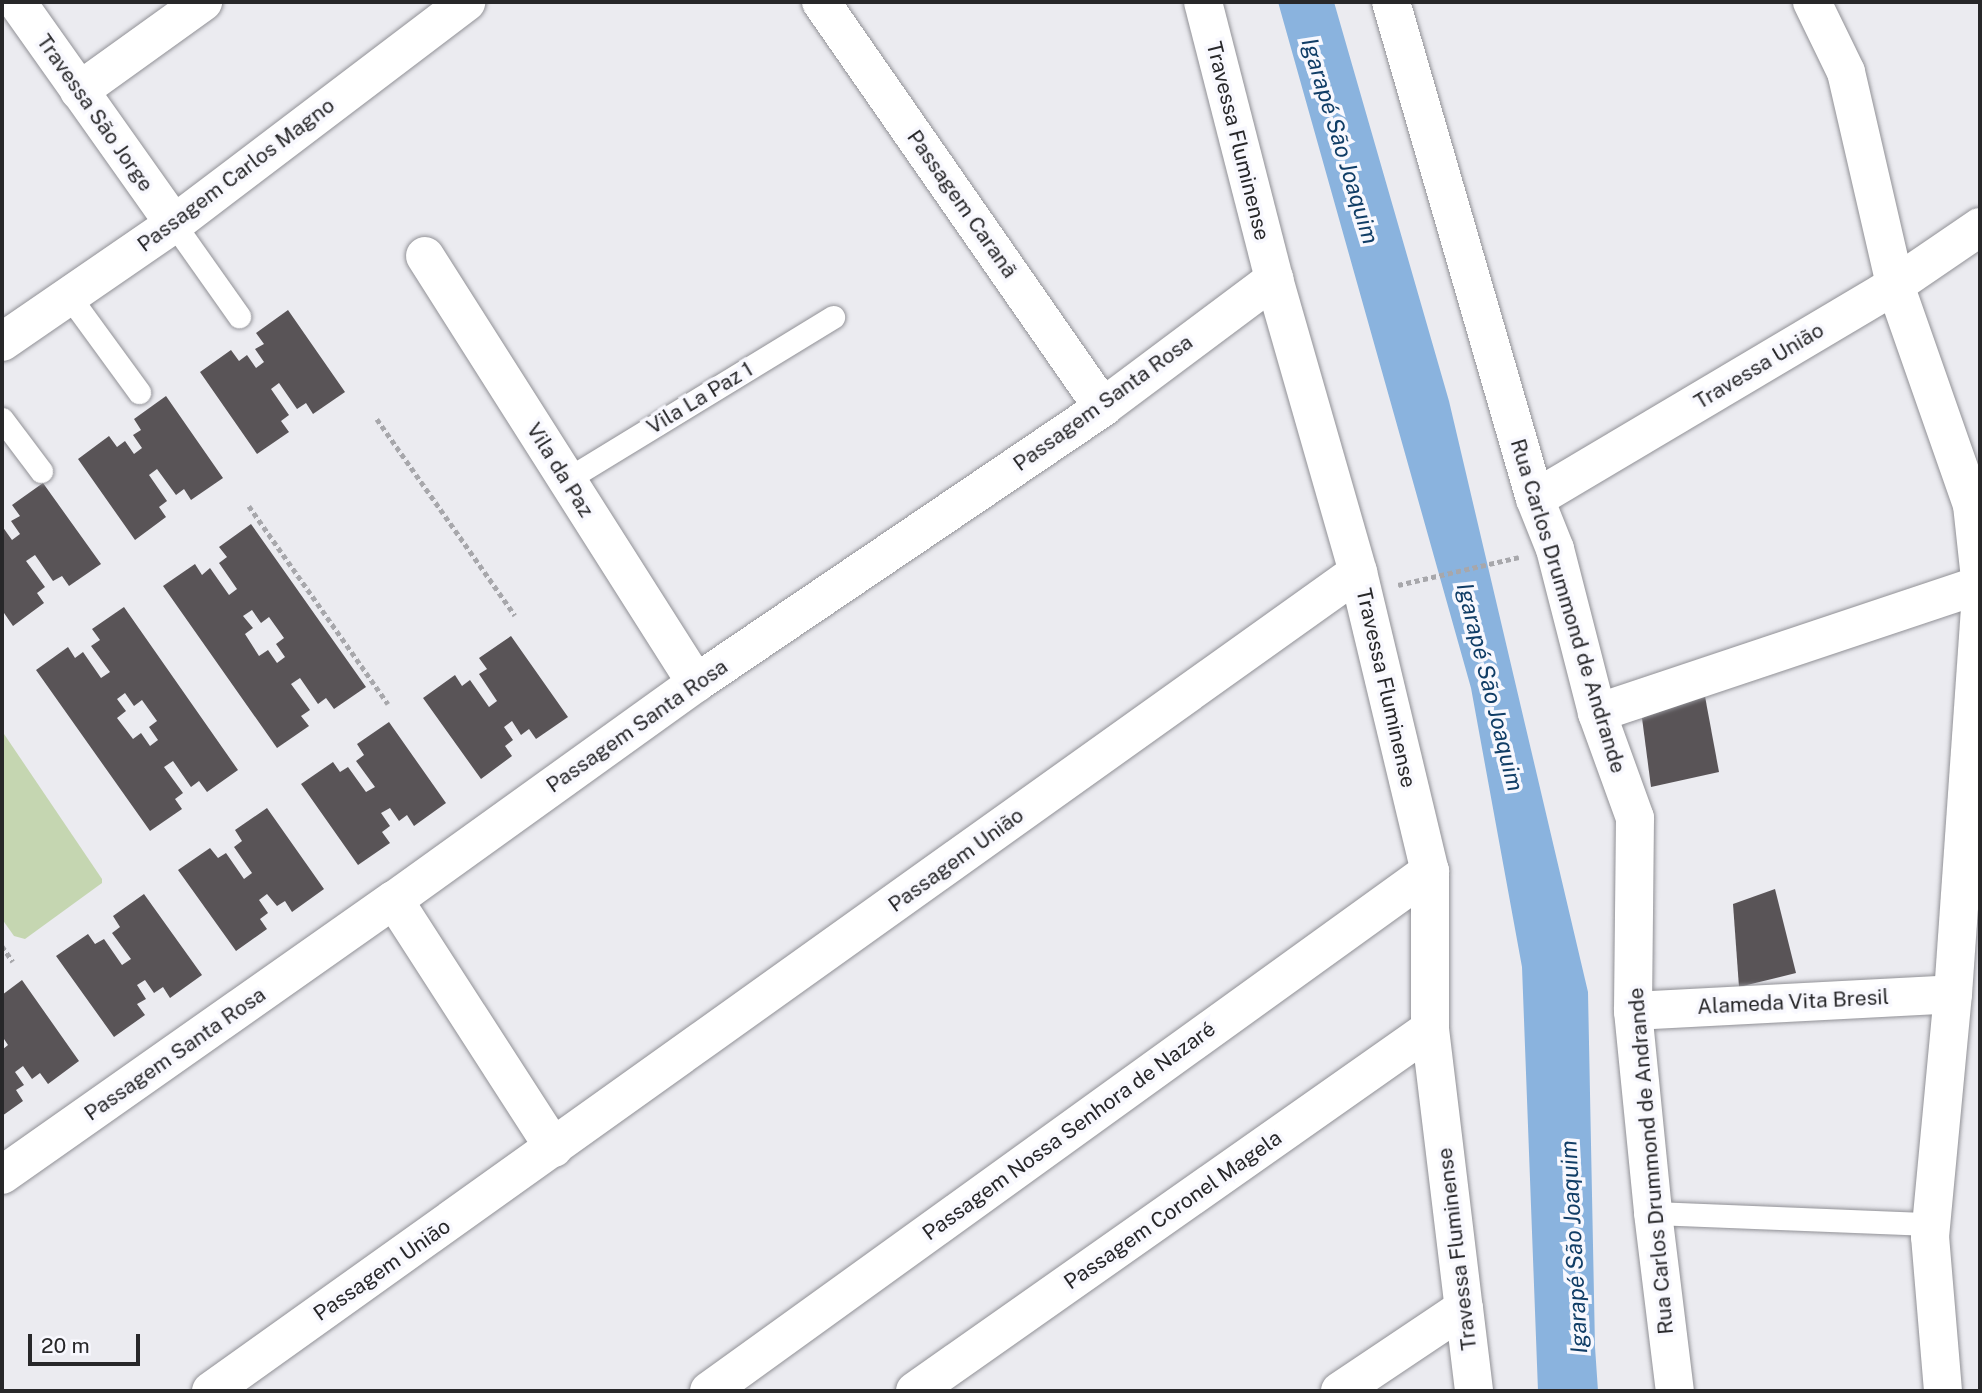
<!DOCTYPE html>
<meta charset="utf-8">
<style>
body{margin:0}
#map{position:relative;width:1982px;height:1393px;overflow:hidden;background:#ebebf0;font-family:"Public Sans",sans-serif}
div>[style]{position:absolute}
.green>*{inset:0;background:#c5d6b1}
.water>*{inset:0;background:#8ab3de}
.building>*{inset:0;background:#595457}
.path>*{height:4.5px;margin-top:-2.25px;transform-origin:0;background:repeating-linear-gradient(90deg,#a7a7ab 0 5px,transparent 0 8.5px)}
.roads{filter:drop-shadow(0 0 2px #919196) drop-shadow(0 0 2px #919196)}
.service>*{height:23px;margin:-11.5px;padding:0 11.5px;transform-origin:11.5px;border-radius:11.5px;background:#fff}
.minor>*{height:38px;margin:-19px;padding:0 19px;transform-origin:19px;border-radius:19px;background:#fff}
.tertiary>*{height:38px;margin:-19px;padding:0 19px;transform-origin:19px;border-radius:19px;background:#fff}
span{translate:-50% -50%;white-space:nowrap;text-align:center;line-height:1.15;-webkit-text-stroke:7px #f8f8fe;paint-order:stroke}
.street-label{font-size:21px;color:#272729}
.water-label{font-size:23px;color:#103d66;font-style:italic}
.frame{position:absolute;inset:0;border:4px solid #272729;pointer-events:none}
.scale{position:absolute;left:28px;top:1334px;width:112px;height:32px;box-sizing:border-box;border:4px solid #272729;border-top:0;padding-left:9px;font-size:21px;line-height:24px;white-space:nowrap;color:#272729;-webkit-text-stroke:5px #f8f8fe;paint-order:stroke}
</style>
<div id="map">
<div class="green">
<i style="clip-path:polygon(2px 731px,102px 879px,102px 883px,25px 939px,14px 936px,2px 919px)"></i>
</div>
<div class="water">
<i style="clip-path:polygon(1278px 2px,1334px 2px,1449px 401px,1588px 992px,1595px 1347px,1598px 1391px,1538px 1391px,1522px 967px,1471px 688px)"></i>
</div>
<div class="building">
<i style="clip-path:polygon(288px 310px,345px 392px,313px 414px,306px 403px,297px 409px,279px 383px,271px 389px,289px 415px,281px 421px,289px 432px,257px 454px,200px 372px,231px 350px,239px 361px,247px 355px,256px 368px,264px 362px,255px 349px,264px 344px,256px 333px)"></i>
<i style="clip-path:polygon(166px 396px,223px 478px,191px 500px,184px 489px,176px 495px,157px 469px,149px 475px,167px 501px,159px 507px,166px 517px,135px 540px,78px 459px,109px 436px,117px 447px,125px 441px,134px 454px,142px 448px,133px 435px,141px 430px,134px 419px)"></i>
<i style="clip-path:polygon(43px 483px,101px 564px,69px 586px,62px 576px,53px 581px,35px 555px,26px 561px,45px 587px,37px 593px,44px 603px,13px 626px,2px 610px,2px 526px,12px 540px,20px 534px,11px 521px,20px 516px,12px 505px)"></i>
<i style="clip-path:polygon(evenodd,251px 524px,366px 687px,334px 709px,326px 698px,318px 704px,300px 678px,291px 684px,310px 710px,301px 716px,309px 726px,277px 748px,163px 586px,195px 564px,202px 575px,210px 568px,229px 595px,237px 589px,219px 563px,227px 557px,219px 547px,251px 524px,252px 610px,261px 623px,269px 617px,284px 638px,276px 644px,285px 657px,277px 663px,268px 650px,259px 656px,245px 634px,253px 628px,243px 616px,252px 610px)"></i>
<i style="clip-path:polygon(evenodd,124px 607px,238px 770px,207px 792px,199px 781px,191px 787px,173px 761px,164px 767px,183px 793px,175px 799px,182px 809px,150px 831px,36px 670px,68px 647px,75px 658px,83px 652px,101px 678px,110px 672px,91px 646px,100px 640px,92px 629px,124px 607px,125px 693px,134px 706px,142px 700px,157px 721px,149px 727px,158px 740px,150px 746px,141px 733px,133px 739px,117px 718px,126px 711px,117px 699px,125px 693px)"></i>
<i style="clip-path:polygon(511px 636px,568px 717px,536px 739px,529px 729px,521px 735px,512px 721px,504px 727px,513px 740px,505px 746px,512px 756px,481px 779px,423px 698px,455px 675px,462px 686px,470px 680px,489px 707px,497px 701px,479px 674px,487px 669px,479px 658px)"></i>
<i style="clip-path:polygon(1704px 691px,1719px 772px,1651px 787px,1642px 718px)"></i>
<i style="clip-path:polygon(389px 722px,446px 803px,414px 826px,407px 815px,399px 821px,390px 808px,381px 813px,390px 826px,382px 832px,390px 843px,358px 865px,301px 784px,333px 762px,340px 772px,348px 767px,366px 792px,375px 787px,356px 761px,364px 755px,357px 744px)"></i>
<i style="clip-path:polygon(267px 808px,324px 889px,292px 912px,285px 901px,277px 906px,267px 894px,259px 900px,268px 913px,260px 919px,267px 929px,236px 951px,178px 870px,210px 848px,218px 858px,226px 853px,244px 879px,252px 873px,234px 847px,242px 841px,235px 830px)"></i>
<i style="clip-path:polygon(1775px 889px,1796px 973px,1739px 987px,1733px 904px)"></i>
<i style="clip-path:polygon(144px 894px,202px 975px,170px 998px,163px 987px,154px 993px,145px 980px,137px 985px,146px 999px,137px 1004px,145px 1015px,114px 1037px,56px 956px,88px 934px,95px 944px,104px 939px,122px 965px,131px 959px,112px 933px,120px 927px,113px 916px)"></i>
<i style="clip-path:polygon(22px 980px,79px 1061px,48px 1084px,40px 1073px,32px 1079px,23px 1066px,15px 1072px,24px 1085px,16px 1090px,23px 1101px,2px 1116px,2px 1050px,8px 1045px,2px 1036px,2px 995px)"></i>
</div>
<div class="path">
<i style="left:377px;top:419px;width:240px;rotate:54.9deg"></i>
<i style="left:249px;top:506px;width:242px;rotate:54.9deg"></i>
<i style="left:1398px;top:585px;width:124px;rotate:-13deg"></i>
<i style="left:2px;top:946px;width:19px;rotate:55deg"></i>
</div>
<div class="roads">
<div class="service">
<i style="left:174px;top:224px;width:113px;rotate:54.8deg"></i>
<i style="left:69px;top:296px;width:119px;rotate:53.9deg"></i>
<i style="left:2px;top:419px;width:65px;rotate:53.1deg"></i>
<i style="left:566px;top:480px;width:313px;rotate:-31.4deg"></i>
<i style="left:1653px;top:1213px;width:278px;rotate:2.3deg"></i>
</div>
<div class="minor">
<i style="left:17px;top:2px;width:272px;rotate:54.7deg"></i>
<i style="left:821px;top:2px;width:494px;rotate:55.2deg"></i>
<i style="left:1203px;top:2px;width:286px;rotate:75.6deg"></i>
<i style="left:1274px;top:279px;width:305px;rotate:74deg"></i>
<i style="left:1358px;top:572px;width:308px;rotate:76.5deg"></i>
<i style="left:1430px;top:871px;width:158px;rotate:90deg"></i>
<i style="left:1430px;top:1029px;width:281px;rotate:83.1deg"></i>
<i style="left:1391px;top:2px;width:517px;rotate:73.84deg"></i>
<i style="left:1535px;top:499px;width:54px;rotate:68.2deg"></i>
<i style="left:1555px;top:549px;width:169px;rotate:75.6deg"></i>
<i style="left:1597px;top:713px;width:112px;rotate:70.1deg"></i>
<i style="left:1635px;top:818px;width:193px;rotate:90.6deg"></i>
<i style="left:1633px;top:1011px;width:203px;rotate:84.3deg"></i>
<i style="left:1653px;top:1213px;width:179px;rotate:83deg"></i>
<i style="left:1812px;top:2px;width:78px;rotate:64.1deg"></i>
<i style="left:1846px;top:72px;width:219px;rotate:77deg"></i>
<i style="left:1895px;top:285px;width:233px;rotate:70.7deg"></i>
<i style="left:1972px;top:505px;width:74px;rotate:83.8deg"></i>
<i style="left:79px;top:91px;width:153px;rotate:-35.7deg"></i>
<i style="left:425px;top:256px;width:506px;rotate:57.6deg"></i>
<i style="left:2px;top:342px;width:209px;rotate:-34.5deg"></i>
<i style="left:174px;top:224px;width:367px;rotate:-37.2deg"></i>
<i style="left:1535px;top:499px;width:419px;rotate:-30.7deg"></i>
<i style="left:1895px;top:285px;width:103px;rotate:-34.3deg"></i>
<i style="left:1597px;top:713px;width:404px;rotate:-18.5deg"></i>
<i style="left:394px;top:900px;width:295px;rotate:57.2deg"></i>
<i style="left:1633px;top:1011px;width:320px;rotate:-3deg"></i>
<i style="left:2px;top:1175px;width:479px;rotate:-35.1deg"></i>
<i style="left:394px;top:900px;width:372px;rotate:-35.7deg"></i>
<i style="left:696px;top:683px;width:492px;rotate:-34.1deg"></i>
<i style="left:1103px;top:407px;width:214px;rotate:-36.8deg"></i>
<i style="left:211px;top:1391px;width:1409px;rotate:-35.53deg"></i>
<i style="left:709px;top:1391px;width:889px;rotate:-35.8deg"></i>
<i style="left:915px;top:1391px;width:629px;rotate:-35.1deg"></i>
<i style="left:1943px;top:1391px;width:155px;rotate:-94.8deg"></i>
<i style="left:1930px;top:1237px;width:244px;rotate:-84.6deg"></i>
<i style="left:1953px;top:994px;width:385px;rotate:-86deg"></i>
</div>
<div class="tertiary">
<i style="left:1340px;top:1391px;width:149px;rotate:-33.8deg"></i>
<i style="left:1464px;top:1308px;width:84px;rotate:83.1deg"></i>
</div>
</div>
<div class="street-label">
<span style="left:95px;top:113px;rotate:55deg">Travessa São Jorge</span>
<span style="left:1238px;top:141px;rotate:76deg">Travessa Fluminense</span>
<span style="left:236px;top:175px;rotate:-37deg">Passagem Carlos Magno</span>
<span style="left:962px;top:204px;rotate:55deg">Passagem Caranã</span>
<span style="left:1759px;top:366px;rotate:-31deg">Travessa União</span>
<span style="left:700px;top:398px;rotate:-31deg">Vila La Paz 1</span>
<span style="left:1103px;top:403px;rotate:-36deg">Passagem Santa Rosa</span>
<span style="left:560px;top:470px;rotate:58deg">Vila da Paz</span>
<span style="left:1568px;top:606px;rotate:73deg">Rua Carlos Drummond de Andrande</span>
<span style="left:1386px;top:688px;rotate:77deg">Travessa Fluminense</span>
<span style="left:637px;top:726px;rotate:-35deg">Passagem Santa Rosa</span>
<span style="left:956px;top:860px;rotate:-36deg">Passagem União</span>
<span style="left:1793px;top:1002px;rotate:-3deg">Alameda Vita Bresil</span>
<span style="left:175px;top:1054px;rotate:-35deg">Passagem Santa Rosa</span>
<span style="left:1069px;top:1131px;rotate:-36deg">Passagem Nossa Senhora de Nazaré</span>
<span style="left:1651px;top:1161px;rotate:-95deg">Rua Carlos Drummond de Andrande</span>
<span style="left:1173px;top:1210px;rotate:-35deg">Passagem Coronel Magela</span>
<span style="left:1457px;top:1249px;rotate:-97deg">Travessa Fluminense</span>
<span style="left:382px;top:1270px;rotate:-35deg">Passagem União</span>
</div>
<div class="water-label">
<span style="left:1340px;top:141px;rotate:73deg">Igarapé São Joaquim</span>
<span style="left:1490px;top:687px;rotate:76deg">Igarapé São Joaquim</span>
<span style="left:1574px;top:1247px;rotate:-93deg">Igarapé São Joaquim</span>
</div>
<div class="frame"></div>
<div class="scale">20 m</div>
</div>
